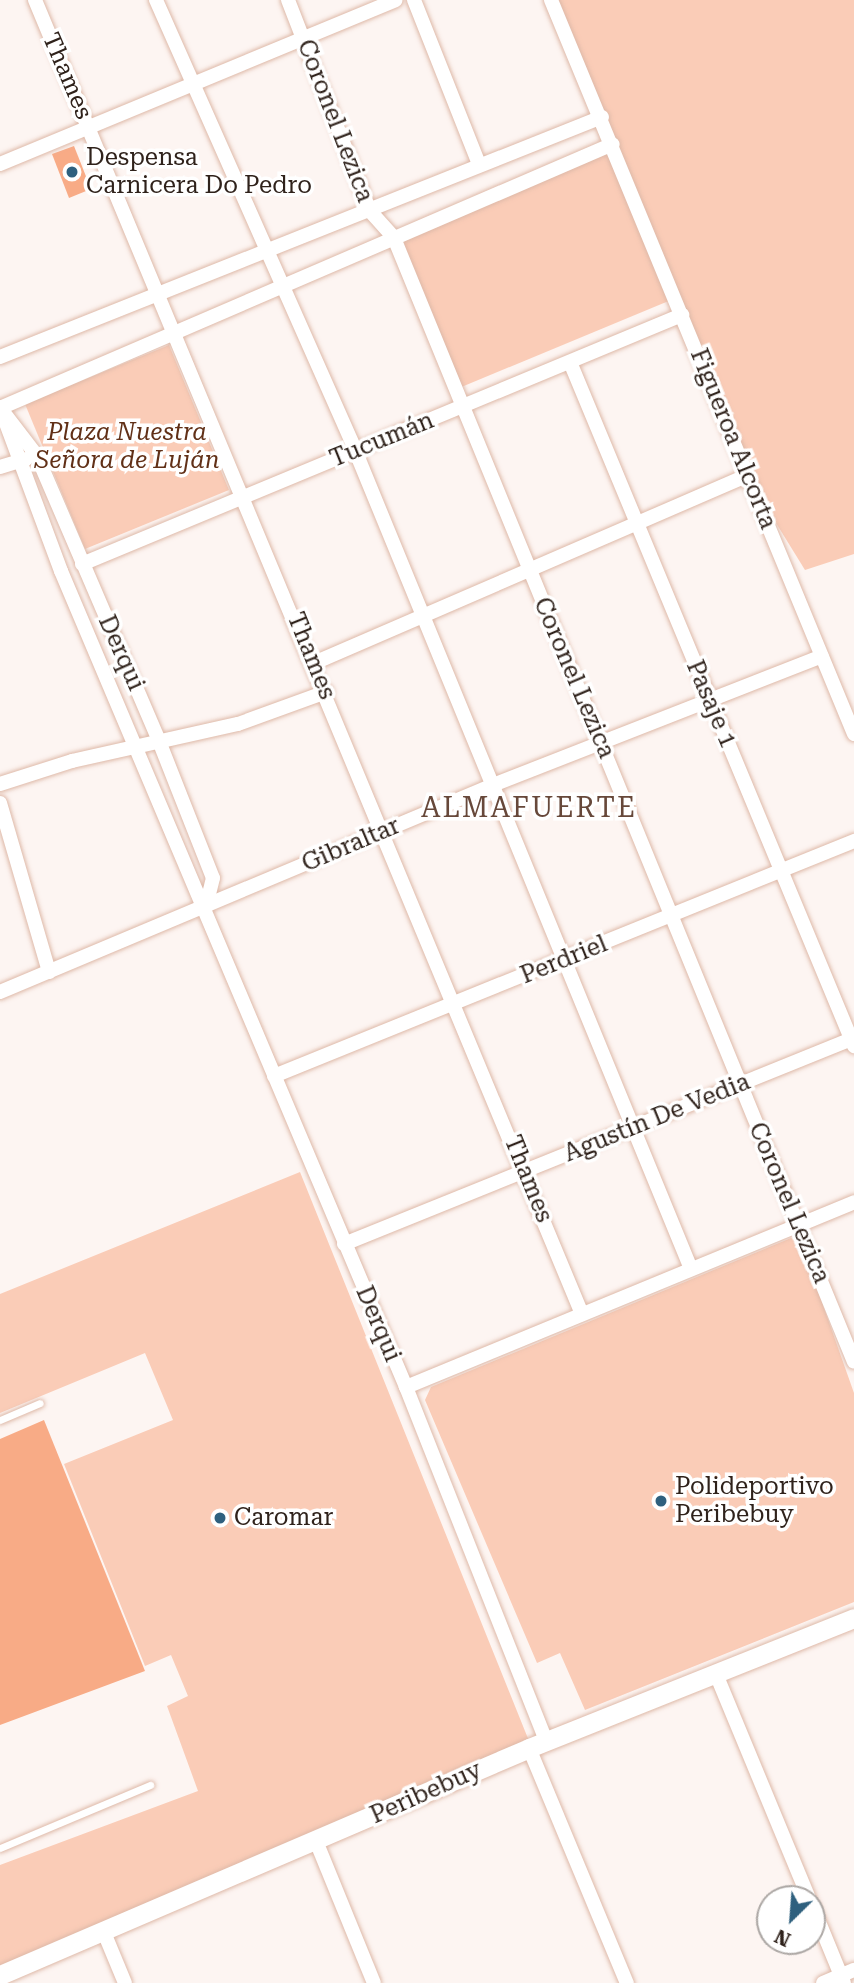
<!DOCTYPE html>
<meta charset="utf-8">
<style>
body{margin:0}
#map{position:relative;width:854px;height:1983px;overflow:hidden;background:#fdf5f2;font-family:"Roboto Serif",serif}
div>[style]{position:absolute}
.green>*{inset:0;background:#faccb7}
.building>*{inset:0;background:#f8ab86}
.roads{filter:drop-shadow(0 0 2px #deb9a8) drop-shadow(0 0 2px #deb9a8)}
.lane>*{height:7px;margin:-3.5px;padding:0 3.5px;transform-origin:3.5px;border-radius:3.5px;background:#fff}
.street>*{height:14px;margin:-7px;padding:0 7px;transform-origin:7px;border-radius:7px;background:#fff}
.secondary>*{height:19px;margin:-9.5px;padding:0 9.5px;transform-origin:9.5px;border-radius:9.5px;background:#fff}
.dots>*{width:19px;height:19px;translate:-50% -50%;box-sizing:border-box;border:4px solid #fff;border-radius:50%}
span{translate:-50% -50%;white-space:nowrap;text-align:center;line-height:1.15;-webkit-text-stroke:7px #fff;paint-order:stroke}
.street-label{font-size:24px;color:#2f221b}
.poi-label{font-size:24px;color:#2f221b}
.left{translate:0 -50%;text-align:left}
.park-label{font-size:24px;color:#613017;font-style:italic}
.quarter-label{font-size:28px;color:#67483a;letter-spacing:2px}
.north{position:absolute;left:756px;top:1885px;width:70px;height:70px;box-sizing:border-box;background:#fff;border:2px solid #aca7a4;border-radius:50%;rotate:205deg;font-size:19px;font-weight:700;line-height:28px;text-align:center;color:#2f221b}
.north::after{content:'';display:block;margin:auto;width:24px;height:32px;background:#2f607e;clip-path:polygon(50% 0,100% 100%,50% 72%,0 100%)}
</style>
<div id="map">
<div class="green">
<i style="clip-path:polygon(551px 0,854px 0,854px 554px,805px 570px,747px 476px)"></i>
<i style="clip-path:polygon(609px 151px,671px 300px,459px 388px,397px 239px)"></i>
<i style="clip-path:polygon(169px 345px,229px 490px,85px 549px,25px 404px)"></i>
<i style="clip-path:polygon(300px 1172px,529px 1741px,0 1967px,0 1865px,198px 1791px,167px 1706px,188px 1696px,171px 1655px,145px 1666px,64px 1464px,173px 1420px,145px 1353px,0 1413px,0 1294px)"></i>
<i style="clip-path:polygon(791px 1238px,801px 1243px,854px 1393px,854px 1602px,585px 1710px,560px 1653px,537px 1663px,425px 1400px,431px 1387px)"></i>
</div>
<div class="building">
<i style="clip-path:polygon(74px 146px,91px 189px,69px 198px,52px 154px)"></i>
<i style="clip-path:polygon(44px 1420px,145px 1671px,0 1725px,0 1439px)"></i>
</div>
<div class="roads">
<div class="lane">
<i style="left:0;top:1420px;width:43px;rotate:-23deg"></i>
<i style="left:0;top:1848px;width:163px;rotate:-22.8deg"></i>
</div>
<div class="street">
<i style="left:35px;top:0;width:1423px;rotate:67.4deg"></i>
<i style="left:156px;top:0;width:492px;rotate:66.1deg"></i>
<i style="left:355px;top:450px;width:885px;rotate:67.69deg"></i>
<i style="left:288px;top:0;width:226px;rotate:68.8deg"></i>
<i style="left:370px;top:211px;width:36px;rotate:48deg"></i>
<i style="left:394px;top:238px;width:1214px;rotate:67.74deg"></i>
<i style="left:414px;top:0;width:176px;rotate:68.4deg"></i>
<i style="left:551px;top:0;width:794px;rotate:67.57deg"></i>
<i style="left:0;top:164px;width:428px;rotate:-22.5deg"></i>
<i style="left:0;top:357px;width:648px;rotate:-21.74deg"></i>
<i style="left:570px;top:362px;width:741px;rotate:67.45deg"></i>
<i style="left:0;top:407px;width:175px;rotate:69.6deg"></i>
<i style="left:61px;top:571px;width:886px;rotate:67.08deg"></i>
<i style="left:406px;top:1387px;width:381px;rotate:68.4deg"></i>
<i style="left:0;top:408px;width:667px;rotate:-23.3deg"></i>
<i style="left:1px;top:409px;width:59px;rotate:52.5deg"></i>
<i style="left:37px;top:456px;width:310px;rotate:66.8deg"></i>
<i style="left:159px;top:741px;width:147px;rotate:68.5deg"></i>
<i style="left:213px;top:878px;width:32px;rotate:104deg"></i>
<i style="left:0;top:467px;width:27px;rotate:-17deg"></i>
<i style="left:82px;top:564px;width:650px;rotate:-22.54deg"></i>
<i style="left:314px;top:663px;width:472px;rotate:-23.4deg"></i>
<i style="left:0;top:784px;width:76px;rotate:-17.7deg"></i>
<i style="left:72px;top:761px;width:170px;rotate:-12.6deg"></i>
<i style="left:238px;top:724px;width:94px;rotate:-20deg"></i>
<i style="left:0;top:803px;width:176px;rotate:73.8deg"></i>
<i style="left:0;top:992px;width:535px;rotate:-22.78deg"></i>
<i style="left:493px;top:785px;width:353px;rotate:-21.4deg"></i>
<i style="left:274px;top:1076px;width:626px;rotate:-22.06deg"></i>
<i style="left:344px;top:1244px;width:550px;rotate:-21.99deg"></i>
<i style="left:406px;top:1387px;width:485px;rotate:-22.4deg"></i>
<i style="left:716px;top:1674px;width:243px;rotate:67.5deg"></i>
<i style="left:529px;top:1748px;width:255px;rotate:67.4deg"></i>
<i style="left:316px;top:1841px;width:153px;rotate:67.8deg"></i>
<i style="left:812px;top:1905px;width:84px;rotate:67.7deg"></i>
<i style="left:103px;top:1930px;width:57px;rotate:67.5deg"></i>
<i style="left:823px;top:1983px;width:34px;rotate:-23deg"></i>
</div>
<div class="secondary">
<i style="left:0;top:1975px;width:576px;rotate:-23.22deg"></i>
<i style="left:529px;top:1748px;width:350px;rotate:-21.8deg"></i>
</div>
</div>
<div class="dots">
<i style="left:72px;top:172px;background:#2f607e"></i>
<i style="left:661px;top:1501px;background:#2f607e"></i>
<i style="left:220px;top:1518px;background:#2f607e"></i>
</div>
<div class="street-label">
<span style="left:67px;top:76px;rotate:67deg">Thames</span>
<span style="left:335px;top:121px;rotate:69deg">Coronel Lezica</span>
<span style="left:733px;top:439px;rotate:68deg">Figueroa Alcorta</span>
<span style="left:382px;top:440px;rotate:-22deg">Tucumán</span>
<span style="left:121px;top:653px;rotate:66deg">Derqui</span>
<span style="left:311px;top:656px;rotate:68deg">Thames</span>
<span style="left:574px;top:678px;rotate:67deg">Coronel Lezica</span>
<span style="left:711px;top:704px;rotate:67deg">Pasaje 1</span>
<span style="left:351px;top:845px;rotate:-23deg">Gibraltar</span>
<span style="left:564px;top:960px;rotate:-22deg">Perdriel</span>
<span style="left:657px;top:1118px;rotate:-22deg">Agustín De Vedia</span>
<span style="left:528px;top:1179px;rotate:68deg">Thames</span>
<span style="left:789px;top:1203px;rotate:67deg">Coronel Lezica</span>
<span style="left:378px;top:1324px;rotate:67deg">Derqui</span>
<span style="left:426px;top:1793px;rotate:-24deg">Peribebuy</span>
</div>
<div class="poi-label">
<span class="left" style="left:86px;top:172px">Despensa<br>Carnicera Do Pedro</span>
<span class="left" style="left:675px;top:1501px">Polideportivo<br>Peribebuy</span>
<span class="left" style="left:234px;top:1518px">Caromar</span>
</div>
<div class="park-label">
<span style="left:127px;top:447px">Plaza Nuestra<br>Señora de Luján</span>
</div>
<div class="quarter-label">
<span style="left:529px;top:808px">ALMAFUERTE</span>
</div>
<div class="north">N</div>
</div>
